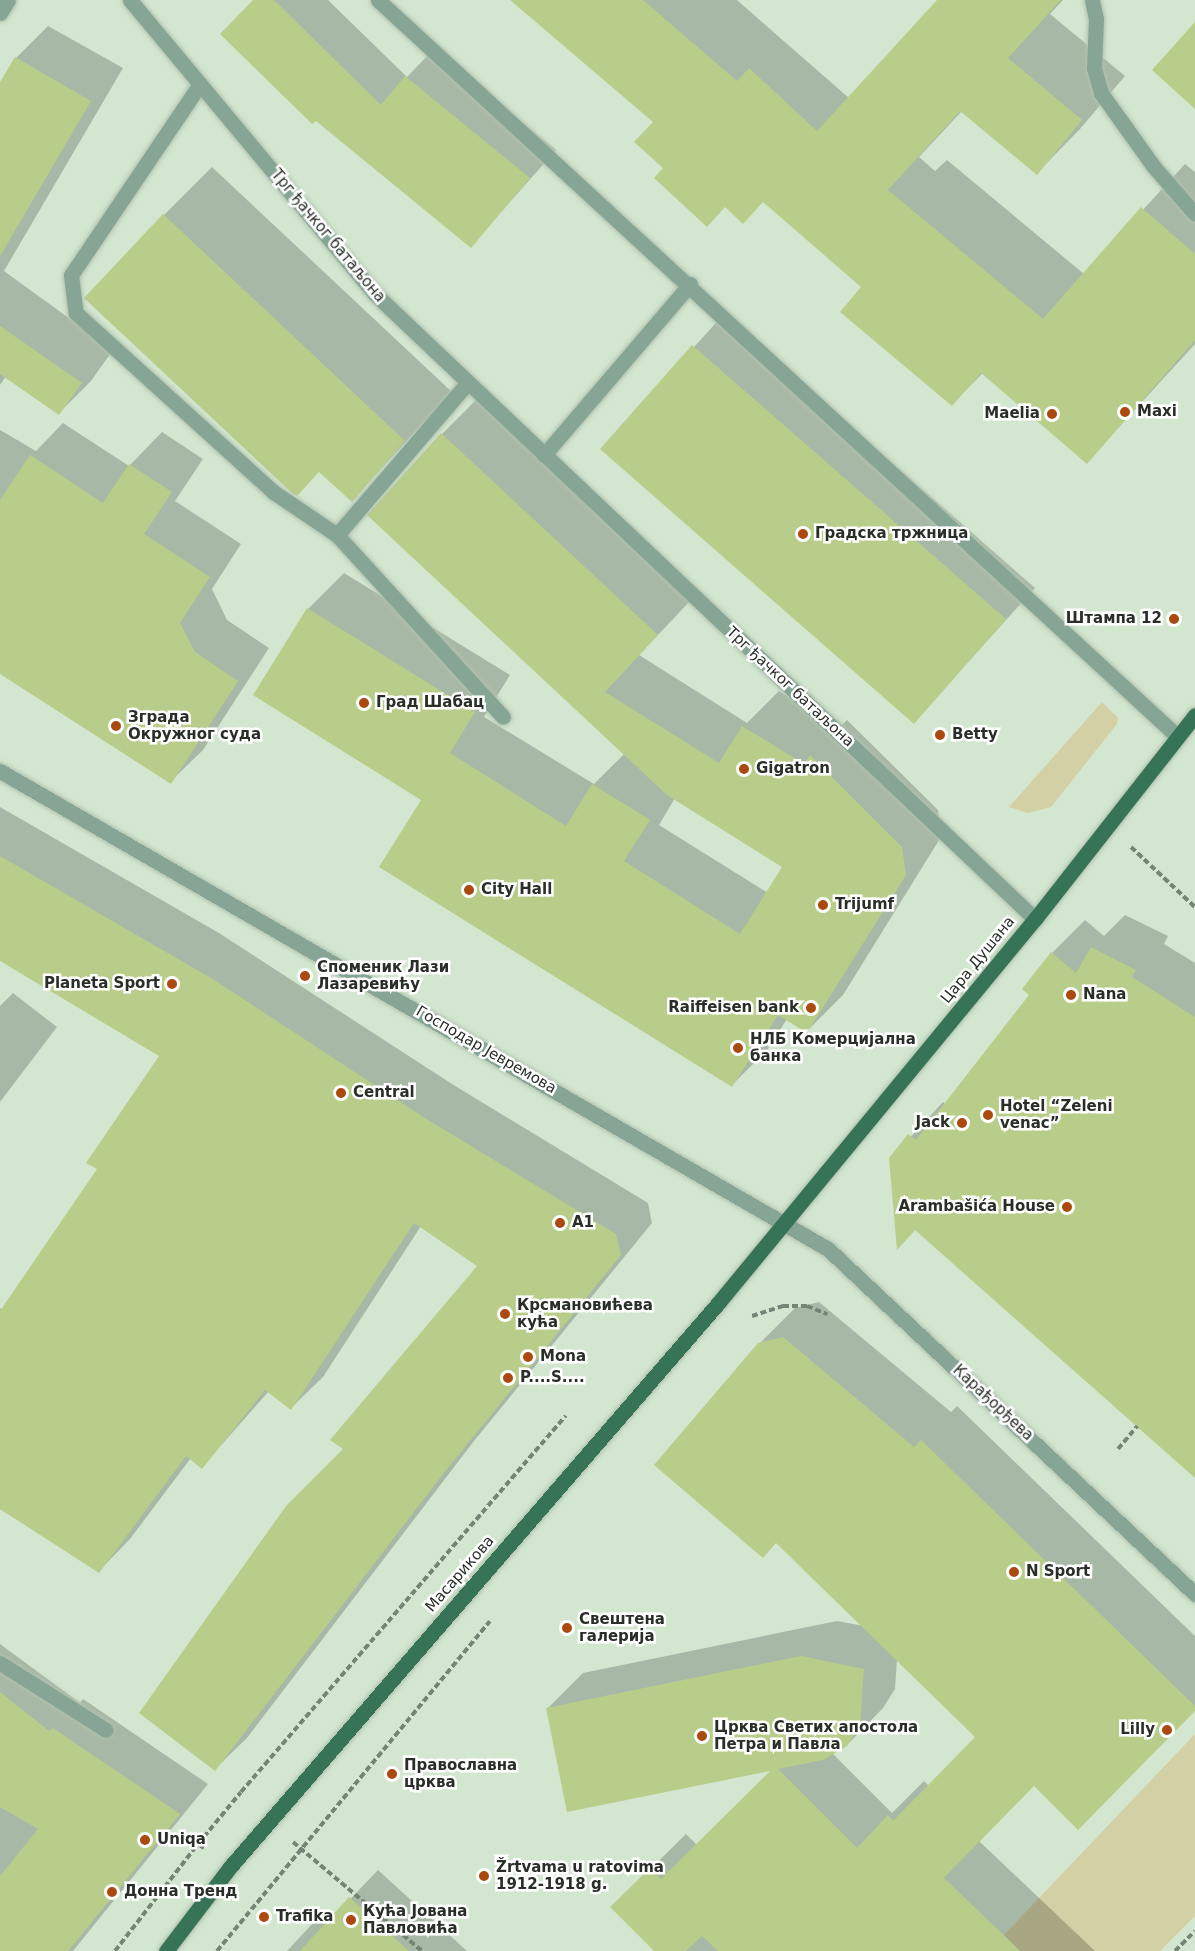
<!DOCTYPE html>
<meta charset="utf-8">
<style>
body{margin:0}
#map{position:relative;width:1195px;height:1951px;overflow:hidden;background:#d3e7d0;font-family:"DejaVu Sans",sans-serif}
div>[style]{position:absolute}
.green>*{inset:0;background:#d4d0a5}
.shadow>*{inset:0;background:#0003}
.building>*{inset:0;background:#b8cd8a}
.path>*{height:4px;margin-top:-2px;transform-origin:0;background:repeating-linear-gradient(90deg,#768475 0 6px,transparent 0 9px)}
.roads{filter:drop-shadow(0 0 2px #b1c2ae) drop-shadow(0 0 2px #b1c2ae)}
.minor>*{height:15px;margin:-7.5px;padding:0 7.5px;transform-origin:7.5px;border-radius:7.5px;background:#86a595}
.major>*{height:15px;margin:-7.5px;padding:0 7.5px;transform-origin:7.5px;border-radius:7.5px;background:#367357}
.dots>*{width:16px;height:16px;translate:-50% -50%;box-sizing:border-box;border:3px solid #fff;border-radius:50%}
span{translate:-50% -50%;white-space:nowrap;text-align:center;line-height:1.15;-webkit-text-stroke:5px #fff;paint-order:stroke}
.street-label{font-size:15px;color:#272f27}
.poi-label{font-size:15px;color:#272f27;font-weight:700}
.left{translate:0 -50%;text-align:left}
.right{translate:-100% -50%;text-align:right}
</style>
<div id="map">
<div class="green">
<i style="clip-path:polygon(1102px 702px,1118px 718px,1117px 724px,1051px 807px,1028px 813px,1009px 807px)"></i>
<i style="clip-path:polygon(1195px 1734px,1195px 1916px,1160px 1951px,1020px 1951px,1004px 1935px)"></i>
</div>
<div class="shadow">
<i style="clip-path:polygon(255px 0,328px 0,407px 77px,433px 50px,556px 150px,471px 246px)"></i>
<i style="clip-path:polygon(512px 0,737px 0,849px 98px,938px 0,1063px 0,1050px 14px,1125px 76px,1080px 129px,1037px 173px,962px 111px,919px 157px,935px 171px,947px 160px,1084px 274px,1185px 164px,1195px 172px,1195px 344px,1087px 462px,983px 373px,952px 404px,863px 287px,764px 201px,726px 206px,665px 168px,655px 122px)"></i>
<i style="clip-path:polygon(48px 26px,123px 68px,4px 271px,113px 350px,91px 381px,59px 413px,6px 376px,0 385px,0 85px,16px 58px)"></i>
<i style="clip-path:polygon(212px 167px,452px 392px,352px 500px,164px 215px)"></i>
<i style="clip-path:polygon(723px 315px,1035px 588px,914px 722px,602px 449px)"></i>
<i style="clip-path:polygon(evenodd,478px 398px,693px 598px,639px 655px,747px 723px,779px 691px,839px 728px,847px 720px,938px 810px,941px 837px,843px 995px,807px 1031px,787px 1019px,768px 1049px,732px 1085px,423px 799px,308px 609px,344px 573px,510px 675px,484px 717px,594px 784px,625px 753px,442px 434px,478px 398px,675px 798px,784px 866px,768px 893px,659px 825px,675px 798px)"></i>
<i style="clip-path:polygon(63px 423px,129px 466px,162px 432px,203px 459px,175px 501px,241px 544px,212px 589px,227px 620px,269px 648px,203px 750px,170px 782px,0 672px,0 430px,36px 451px)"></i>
<i style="clip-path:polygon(0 807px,219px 933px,452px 1084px,648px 1203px,652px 1223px,474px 1441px,247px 1738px,215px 1769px,345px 1449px,479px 1265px,421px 1226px,323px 1377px,291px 1408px,269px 1391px,202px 1467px,191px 1458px,130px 1539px,99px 1571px,0 1509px,0 1308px,3px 1310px,99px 1168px,161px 1056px,0 960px)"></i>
<i style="clip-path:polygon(1125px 915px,1168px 936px,1164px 944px,1195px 963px,1195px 1476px,916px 1229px,898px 1247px,891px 1158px,943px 1102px,945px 1104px,1032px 994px,1024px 989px,1052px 953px,1085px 920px,1104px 936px)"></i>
<i style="clip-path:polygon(13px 993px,57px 1027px,0 1102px,0 1006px)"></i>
<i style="clip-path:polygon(evenodd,819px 1302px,951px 1412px,957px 1406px,1195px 1636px,1195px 1709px,1034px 1784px,979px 1841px,1095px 1951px,656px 1951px,612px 1907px,686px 1834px,697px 1845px,775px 1768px,547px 1709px,583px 1673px,837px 1621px,864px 1626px,759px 1344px,795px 1308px,819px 1302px,897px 1659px,977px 1737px,929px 1786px,924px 1781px,892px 1813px,832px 1753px,847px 1745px,883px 1708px,895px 1689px,897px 1659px)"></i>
<i style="clip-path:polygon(0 1644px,80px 1703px,83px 1699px,208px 1784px,73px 1951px,0 1951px)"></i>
<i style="clip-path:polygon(378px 1870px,467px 1951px,287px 1951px,325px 1910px,334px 1916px)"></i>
</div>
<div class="building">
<i style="clip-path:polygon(253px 0,274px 0,381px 105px,405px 76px,530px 178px,471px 248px,316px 121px,312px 124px,220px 34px)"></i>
<i style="clip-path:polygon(510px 0,643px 0,737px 81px,749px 68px,817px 131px,937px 0,1061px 0,1008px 58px,1082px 120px,1037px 175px,960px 111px,888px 190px,1043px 319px,1141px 207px,1195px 254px,1195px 340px,1087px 464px,981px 373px,952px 406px,840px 312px,861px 287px,763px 202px,743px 224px,725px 207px,707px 227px,654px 178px,663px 168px,634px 142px,653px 122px)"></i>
<i style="clip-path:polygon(1195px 22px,1195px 109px,1152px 70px)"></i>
<i style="clip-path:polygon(15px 57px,91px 101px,0 256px,0 82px)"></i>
<i style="clip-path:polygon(163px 214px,405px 441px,352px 502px,319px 472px,297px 496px,292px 493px,84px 298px)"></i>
<i style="clip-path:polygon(0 326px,82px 383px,59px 415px,0 374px)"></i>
<i style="clip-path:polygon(692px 345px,1006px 619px,914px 724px,600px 449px)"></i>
<i style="clip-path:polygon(441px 433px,658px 635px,605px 692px,719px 763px,742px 726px,804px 764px,810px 755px,902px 847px,906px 875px,807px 1033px,778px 1015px,732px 1087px,379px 867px,421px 800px,253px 695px,307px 608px,475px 712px,450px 753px,566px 826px,592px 784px,650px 820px,624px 861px,740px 934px,782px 867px,667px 795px,367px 515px)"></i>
<i style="clip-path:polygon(30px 455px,103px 503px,129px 464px,172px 492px,144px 534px,210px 577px,180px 623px,195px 652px,238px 681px,171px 784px,0 674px,0 500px)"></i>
<i style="clip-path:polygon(0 856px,216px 981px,420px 1115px,616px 1234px,621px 1255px,443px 1474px,215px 1771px,139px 1713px,286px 1506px,343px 1449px,330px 1440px,477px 1266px,414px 1223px,291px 1410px,265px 1390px,202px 1469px,186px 1456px,99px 1573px,0 1509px,0 1311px,97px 1169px,86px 1163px,159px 1056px,0 961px)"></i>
<i style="clip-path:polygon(1091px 947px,1136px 970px,1132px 977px,1195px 1017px,1195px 1478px,915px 1230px,897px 1250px,889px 1158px,908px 1134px,916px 1140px,1029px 995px,1022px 989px,1051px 952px,1076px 973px)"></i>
<i style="clip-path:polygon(783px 1337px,914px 1447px,921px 1440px,1195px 1706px,1195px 1711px,1078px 1830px,1034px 1786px,944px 1878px,1020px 1951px,718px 1951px,702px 1936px,686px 1951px,654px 1951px,610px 1907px,650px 1868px,661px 1879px,770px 1771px,567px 1812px,546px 1708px,801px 1656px,864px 1669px,860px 1726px,847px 1746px,823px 1760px,778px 1769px,857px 1848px,888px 1815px,893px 1821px,975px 1737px,776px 1543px,763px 1558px,654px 1465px,758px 1343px)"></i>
<i style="clip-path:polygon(0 1692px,49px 1731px,53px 1728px,180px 1814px,68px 1951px,0 1951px,0 1876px,38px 1829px,0 1807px)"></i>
<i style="clip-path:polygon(349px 1897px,409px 1951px,300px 1951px)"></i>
</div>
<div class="path">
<i style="left:1131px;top:847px;width:88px;rotate:43.2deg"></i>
<i style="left:752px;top:1316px;width:33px;rotate:-18deg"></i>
<i style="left:783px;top:1306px;width:24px"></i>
<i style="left:807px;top:1306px;width:22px;rotate:22deg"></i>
<i style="left:1118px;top:1449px;width:30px;rotate:-50deg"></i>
<i style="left:293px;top:1842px;width:169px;rotate:40.2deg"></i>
<i style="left:204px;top:1848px;width:7px;rotate:-146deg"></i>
<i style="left:198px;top:1844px;width:67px;rotate:-50.4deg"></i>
<i style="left:241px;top:1792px;width:497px;rotate:-49.2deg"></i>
<i style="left:115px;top:1951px;width:135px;rotate:-52.2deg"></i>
<i style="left:217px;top:1951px;width:428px;rotate:-50.4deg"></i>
<i style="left:1175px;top:1951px;width:28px;rotate:-45deg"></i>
</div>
<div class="roads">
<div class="minor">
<i style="left:130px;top:0;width:383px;rotate:50.2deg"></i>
<i style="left:375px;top:294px;width:909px;rotate:43.44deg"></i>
<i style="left:378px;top:0;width:1086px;rotate:42.65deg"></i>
<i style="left:1092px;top:0;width:19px;rotate:78deg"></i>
<i style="left:1096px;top:19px;width:49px;rotate:92.3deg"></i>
<i style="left:1094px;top:68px;width:26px;rotate:74deg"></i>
<i style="left:1101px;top:93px;width:91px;rotate:54.4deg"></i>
<i style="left:1154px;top:167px;width:62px;rotate:48.9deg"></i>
<i style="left:0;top:13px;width:15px;rotate:-58deg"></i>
<i style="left:200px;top:84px;width:230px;rotate:124deg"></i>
<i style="left:71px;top:275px;width:38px;rotate:83deg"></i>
<i style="left:76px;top:313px;width:265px;rotate:42.2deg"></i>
<i style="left:272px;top:491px;width:78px;rotate:34.1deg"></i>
<i style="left:337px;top:535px;width:201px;rotate:-49.4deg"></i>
<i style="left:544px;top:455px;width:225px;rotate:-49.5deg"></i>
<i style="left:337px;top:535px;width:246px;rotate:47.6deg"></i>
<i style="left:0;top:771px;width:956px;rotate:30deg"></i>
<i style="left:828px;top:1249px;width:504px;rotate:43.23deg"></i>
<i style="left:0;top:1663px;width:125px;rotate:32.3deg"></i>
</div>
<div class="major">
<i style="left:166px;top:1951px;width:106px;rotate:-52.7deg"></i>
<i style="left:230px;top:1867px;width:747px;rotate:-49.12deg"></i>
<i style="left:719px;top:1302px;width:497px;rotate:-50.5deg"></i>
<i style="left:1035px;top:919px;width:259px;rotate:-51.9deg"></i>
</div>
</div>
<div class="dots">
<i style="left:1125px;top:412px;background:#ab490f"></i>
<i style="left:1052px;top:414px;background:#ab490f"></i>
<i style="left:803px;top:534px;background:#ab490f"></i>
<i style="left:1174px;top:619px;background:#ab490f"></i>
<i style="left:364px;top:703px;background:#ab490f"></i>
<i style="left:116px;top:726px;background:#ab490f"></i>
<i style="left:940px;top:735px;background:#ab490f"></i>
<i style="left:744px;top:769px;background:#ab490f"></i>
<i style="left:469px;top:890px;background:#ab490f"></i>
<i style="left:823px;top:905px;background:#ab490f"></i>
<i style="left:305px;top:976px;background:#ab490f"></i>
<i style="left:172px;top:984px;background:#ab490f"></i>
<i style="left:1071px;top:995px;background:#ab490f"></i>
<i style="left:811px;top:1008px;background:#ab490f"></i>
<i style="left:738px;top:1048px;background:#ab490f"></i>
<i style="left:341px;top:1093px;background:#ab490f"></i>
<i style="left:988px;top:1115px;background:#ab490f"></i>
<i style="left:962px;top:1123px;background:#ab490f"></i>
<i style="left:1067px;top:1207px;background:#ab490f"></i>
<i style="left:560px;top:1223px;background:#ab490f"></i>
<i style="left:505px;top:1314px;background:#ab490f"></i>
<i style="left:528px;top:1357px;background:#ab490f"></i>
<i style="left:508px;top:1378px;background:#ab490f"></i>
<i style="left:1014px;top:1572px;background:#ab490f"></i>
<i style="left:567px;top:1628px;background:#ab490f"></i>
<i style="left:1167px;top:1730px;background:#ab490f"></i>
<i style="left:702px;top:1736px;background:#ab490f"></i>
<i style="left:392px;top:1774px;background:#ab490f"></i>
<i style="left:145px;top:1840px;background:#ab490f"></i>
<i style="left:484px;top:1876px;background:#ab490f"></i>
<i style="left:112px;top:1892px;background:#ab490f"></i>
<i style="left:264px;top:1917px;background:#ab490f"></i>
<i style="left:351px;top:1920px;background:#ab490f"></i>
</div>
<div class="street-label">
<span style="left:328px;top:236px;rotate:50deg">Трг ђачког батаљона</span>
<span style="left:790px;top:687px;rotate:43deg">Трг ђачког батаљона</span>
<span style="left:978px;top:960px;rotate:-51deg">Цара Душана</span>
<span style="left:486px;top:1050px;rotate:30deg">Господар Јевремова</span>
<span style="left:993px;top:1403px;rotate:43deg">Карађорђева</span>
<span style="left:460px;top:1574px;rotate:-49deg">Масарикова</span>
</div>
<div class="poi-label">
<span class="left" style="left:1137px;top:412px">Maxi</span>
<span class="right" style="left:1040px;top:414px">Maelia</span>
<span class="left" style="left:815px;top:534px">Градска тржница</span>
<span class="right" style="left:1162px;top:619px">Штампа 12</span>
<span class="left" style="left:376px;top:703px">Град Шабац</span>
<span class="left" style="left:128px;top:726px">Зграда<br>Окружног суда</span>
<span class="left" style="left:952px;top:735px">Betty</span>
<span class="left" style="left:756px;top:769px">Gigatron</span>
<span class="left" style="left:481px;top:890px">City Hall</span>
<span class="left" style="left:835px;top:905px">Trijumf</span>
<span class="left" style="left:317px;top:976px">Споменик Лази<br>Лазаревићу</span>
<span class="right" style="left:160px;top:984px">Planeta Sport</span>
<span class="left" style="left:1083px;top:995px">Nana</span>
<span class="right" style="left:799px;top:1008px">Raiffeisen bank</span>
<span class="left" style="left:750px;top:1048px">НЛБ Комерцијална<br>банка</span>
<span class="left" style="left:353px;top:1093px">Central</span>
<span class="left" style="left:1000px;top:1115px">Hotel “Zeleni<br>venac”</span>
<span class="right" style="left:950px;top:1123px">Jack</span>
<span class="right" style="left:1055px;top:1207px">Arambašića House</span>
<span class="left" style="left:572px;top:1223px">A1</span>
<span class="left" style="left:517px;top:1314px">Крсмановићева<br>кућа</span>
<span class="left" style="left:540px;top:1357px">Mona</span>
<span class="left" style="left:520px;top:1378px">P....S....</span>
<span class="left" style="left:1026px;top:1572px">N Sport</span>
<span class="left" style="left:579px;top:1628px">Свештена<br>галерија</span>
<span class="left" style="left:714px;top:1736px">Црква Светих апостола<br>Петра и Павла</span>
<span class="right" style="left:1155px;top:1730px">Lilly</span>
<span class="left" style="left:404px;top:1774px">Православна<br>црква</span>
<span class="left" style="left:157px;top:1840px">Uniqa</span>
<span class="left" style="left:496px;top:1876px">Žrtvama u ratovima<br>1912-1918 g.</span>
<span class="left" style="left:124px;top:1892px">Донна Тренд</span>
<span class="left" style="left:363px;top:1920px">Кућа Јована<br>Павловића</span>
<span class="left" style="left:276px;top:1917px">Trafika</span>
</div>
</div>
